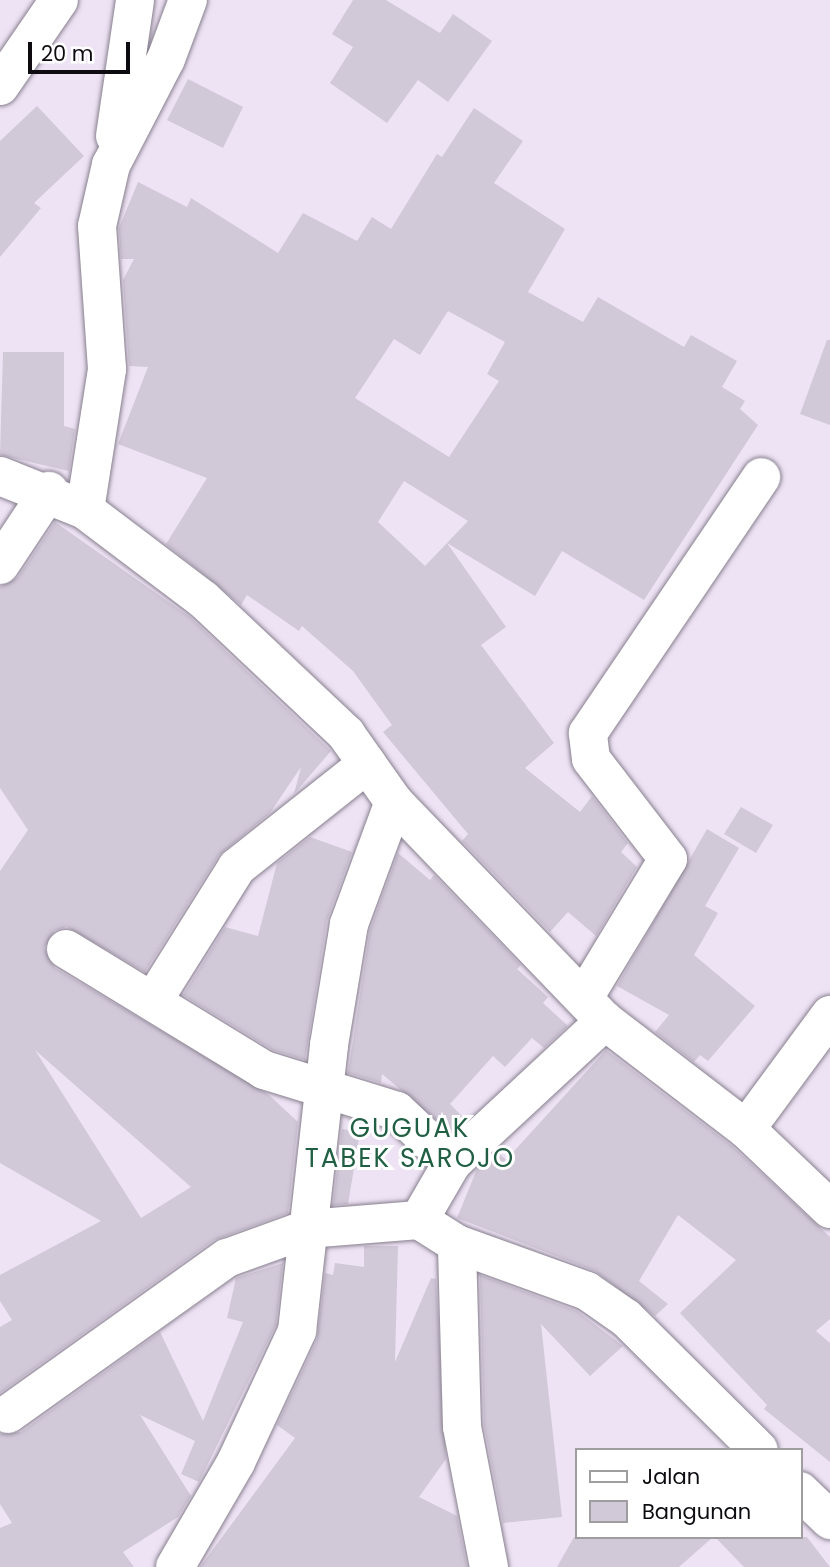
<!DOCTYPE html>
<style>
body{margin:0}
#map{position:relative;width:830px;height:1567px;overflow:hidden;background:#ede3f4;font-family:Poppins,sans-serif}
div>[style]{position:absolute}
.building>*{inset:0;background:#d1c8d8}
.roads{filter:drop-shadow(0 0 2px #877f8e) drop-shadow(0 0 2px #877f8e)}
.street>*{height:38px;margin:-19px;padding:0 19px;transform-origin:19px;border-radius:19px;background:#fff}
span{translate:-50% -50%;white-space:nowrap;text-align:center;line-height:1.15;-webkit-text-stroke:6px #fff;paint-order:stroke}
.quarter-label{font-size:26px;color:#205f43;letter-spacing:2px}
.legend{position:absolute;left:575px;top:1448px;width:228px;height:91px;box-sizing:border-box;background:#fff;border:2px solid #9f9d9f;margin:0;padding:9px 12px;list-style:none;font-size:21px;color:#0e0b10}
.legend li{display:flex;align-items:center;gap:14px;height:35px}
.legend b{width:35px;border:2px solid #9f9d9f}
.scale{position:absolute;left:28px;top:42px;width:102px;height:32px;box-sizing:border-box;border:4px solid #0e0b10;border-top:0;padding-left:9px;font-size:21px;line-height:24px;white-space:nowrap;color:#0e0b10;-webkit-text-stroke:5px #fff;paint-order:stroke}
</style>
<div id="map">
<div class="building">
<i style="clip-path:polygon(353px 0,386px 0,440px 33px,453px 14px,492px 41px,448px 102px,418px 80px,387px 123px,330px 83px,353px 47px,332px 34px)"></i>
<i style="clip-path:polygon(188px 79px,243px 107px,223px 148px,167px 120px)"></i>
<i style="clip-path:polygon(37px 106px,84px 156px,34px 203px,41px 208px,0 257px,0 141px)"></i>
<i style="clip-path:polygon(evenodd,474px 108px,523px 141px,494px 183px,565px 229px,528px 292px,583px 322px,598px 297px,684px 347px,691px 335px,737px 361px,722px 387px,745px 401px,740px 409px,758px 425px,644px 600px,562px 551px,535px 596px,447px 543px,468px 521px,404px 481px,378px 522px,425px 566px,447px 543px,506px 627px,481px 645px,554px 743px,525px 768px,580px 812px,592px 796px,628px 843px,621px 852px,637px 867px,596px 936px,568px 912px,550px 932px,462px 841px,468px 834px,383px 732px,392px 725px,353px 671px,302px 626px,299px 631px,247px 595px,241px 605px,166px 544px,207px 478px,118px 444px,148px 367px,129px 366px,123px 280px,134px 259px,121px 259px,119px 228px,138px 182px,187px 207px,191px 198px,278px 253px,303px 213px,357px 241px,372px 217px,391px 229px,437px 154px,442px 157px,474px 108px,448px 311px,505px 342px,487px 374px,499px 381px,449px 457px,355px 398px,394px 339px,420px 355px,448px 311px)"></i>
<i style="clip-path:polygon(827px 340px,830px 340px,830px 425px,800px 414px)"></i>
<i style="clip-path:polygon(3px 352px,64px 352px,64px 426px,75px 429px,69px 471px,0 455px)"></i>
<i style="clip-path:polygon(evenodd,55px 522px,190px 617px,331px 751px,294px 794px,301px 767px,270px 813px,219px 855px,145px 972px,67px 927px,55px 930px,44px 948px,55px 968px,268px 1094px,298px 1122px,288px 1213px,214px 1240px,0 1393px,0 1327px,12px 1320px,0 1301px,0 1275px,101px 1221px,0 1163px,0 871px,28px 830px,0 788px,0 587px,18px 577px,55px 522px,35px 1050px,191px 1187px,141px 1218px,35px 1050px)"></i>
<i style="clip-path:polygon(741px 807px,773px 825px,756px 853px,724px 834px)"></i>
<i style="clip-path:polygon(707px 829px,739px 848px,705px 906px,718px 913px,694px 955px,755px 1006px,708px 1061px,700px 1055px,694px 1062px,655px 1032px,669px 1015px,617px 986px)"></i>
<i style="clip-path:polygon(310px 837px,352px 852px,327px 920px,305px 1060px,273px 1050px,183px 995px,225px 927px,258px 936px,277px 863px)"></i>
<i style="clip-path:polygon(398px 853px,430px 880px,434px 875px,521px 965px,517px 969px,548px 997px,543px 1003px,568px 1026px,544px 1048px,532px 1038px,505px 1067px,493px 1056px,450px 1104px,466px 1120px,452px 1133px,382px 1074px,381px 1083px,348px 1073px,370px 930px)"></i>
<i style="clip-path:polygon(606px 1050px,732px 1146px,830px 1237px,830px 1319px,816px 1331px,830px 1343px,830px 1462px,764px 1409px,767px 1405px,680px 1313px,736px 1260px,678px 1215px,639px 1281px,668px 1304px,655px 1316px,595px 1271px,457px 1218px,477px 1169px,497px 1151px,506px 1160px)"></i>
<i style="clip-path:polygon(342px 1129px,360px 1132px,348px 1204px,333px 1205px)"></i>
<i style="clip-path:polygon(364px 1246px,398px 1246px,395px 1362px,431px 1278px,436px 1279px,446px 1459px,419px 1497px,457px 1516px,467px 1567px,200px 1567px,295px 1438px,277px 1425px,317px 1340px,325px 1273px,333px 1275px,335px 1263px,364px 1267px)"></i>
<i style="clip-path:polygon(283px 1263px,276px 1325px,199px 1482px,181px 1474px,195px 1441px,140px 1415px,191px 1496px,178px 1517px,123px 1552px,134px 1567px,0 1567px,0 1528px,12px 1523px,0 1504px,0 1434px,21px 1432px,160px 1332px,203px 1421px,243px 1322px,227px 1318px,236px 1278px)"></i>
<i style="clip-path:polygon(480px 1275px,577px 1311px,623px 1346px,590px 1376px,541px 1324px,562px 1517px,503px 1523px,484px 1425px)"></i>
<i style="clip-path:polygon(574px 1537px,713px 1537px,679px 1567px,557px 1567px)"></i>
<i style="clip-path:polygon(715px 1537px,807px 1537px,830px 1567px,744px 1567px)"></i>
</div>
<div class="roads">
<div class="street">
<i style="left:0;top:86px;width:104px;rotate:-55.5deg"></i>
<i style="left:115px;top:136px;width:137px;rotate:-81.6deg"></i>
<i style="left:0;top:476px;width:92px;rotate:21.8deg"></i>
<i style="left:85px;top:510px;width:149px;rotate:37.1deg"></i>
<i style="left:204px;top:600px;width:195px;rotate:43.3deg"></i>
<i style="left:346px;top:734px;width:83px;rotate:54.8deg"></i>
<i style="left:394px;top:802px;width:304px;rotate:46.1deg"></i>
<i style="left:605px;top:1021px;width:178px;rotate:37.5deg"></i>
<i style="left:746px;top:1129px;width:116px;rotate:43.6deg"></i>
<i style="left:85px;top:510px;width:143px;rotate:-81.1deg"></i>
<i style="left:107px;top:369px;width:143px;rotate:-94deg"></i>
<i style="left:97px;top:226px;width:63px;rotate:-77.1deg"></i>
<i style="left:111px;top:165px;width:119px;rotate:-62.6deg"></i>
<i style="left:166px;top:59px;width:63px;rotate:-69.6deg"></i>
<i style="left:0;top:565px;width:89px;rotate:-56.5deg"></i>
<i style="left:66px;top:949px;width:232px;rotate:31.4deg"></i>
<i style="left:264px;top:1070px;width:139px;rotate:17.1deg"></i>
<i style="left:397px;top:1111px;width:76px;rotate:43.4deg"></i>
<i style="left:585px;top:996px;width:160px;rotate:-58.8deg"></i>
<i style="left:668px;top:859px;width:126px;rotate:-127.6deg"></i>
<i style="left:591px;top:759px;width:26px;rotate:-97deg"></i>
<i style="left:588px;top:733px;width:309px;rotate:-55.9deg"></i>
<i style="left:153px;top:1001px;width:158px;rotate:-57.9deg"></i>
<i style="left:237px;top:867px;width:166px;rotate:-38.4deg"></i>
<i style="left:746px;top:1129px;width:142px;rotate:-53.6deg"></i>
<i style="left:457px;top:1244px;width:138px;rotate:19.9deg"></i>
<i style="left:587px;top:1291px;width:47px;rotate:34.7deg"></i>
<i style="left:626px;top:1318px;width:187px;rotate:44.8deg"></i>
<i style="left:8px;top:1414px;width:269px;rotate:-35.5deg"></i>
<i style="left:227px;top:1258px;width:85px;rotate:-19.9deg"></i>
<i style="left:307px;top:1229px;width:112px;rotate:-4.6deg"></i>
<i style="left:800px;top:1491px;width:42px;rotate:44deg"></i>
<i style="left:175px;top:1567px;width:121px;rotate:-59.8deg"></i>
<i style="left:236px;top:1462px;width:145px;rotate:-65deg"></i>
<i style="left:297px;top:1331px;width:288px;rotate:-83.6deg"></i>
<i style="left:329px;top:1045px;width:123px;rotate:-80.6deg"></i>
<i style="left:349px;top:924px;width:130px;rotate:-69.8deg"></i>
<i style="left:489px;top:1567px;width:143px;rotate:-100.9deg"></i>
<i style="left:462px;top:1427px;width:183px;rotate:-91.6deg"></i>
<i style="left:457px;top:1244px;width:45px;rotate:-147.7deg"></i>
<i style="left:419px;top:1220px;width:66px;rotate:-59.9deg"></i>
<i style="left:452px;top:1163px;width:209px;rotate:-42.9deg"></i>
</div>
</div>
<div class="quarter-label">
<span style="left:410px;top:1144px">GUGUAK<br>TABEK SAROJO</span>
</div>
<ul class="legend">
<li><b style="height:9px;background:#fff"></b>Jalan</li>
<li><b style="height:19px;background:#d1c8d8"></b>Bangunan</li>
</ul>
<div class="scale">20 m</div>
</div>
